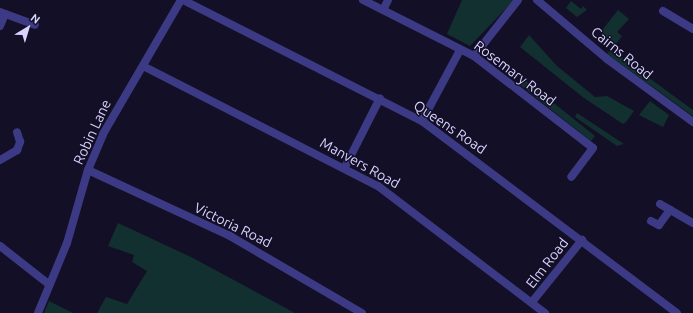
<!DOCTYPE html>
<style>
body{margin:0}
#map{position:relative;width:693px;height:313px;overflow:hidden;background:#130f26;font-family:Ubuntu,sans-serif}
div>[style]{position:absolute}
.green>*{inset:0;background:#12302f}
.minor>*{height:8px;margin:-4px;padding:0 4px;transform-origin:4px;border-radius:4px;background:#3d3a85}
span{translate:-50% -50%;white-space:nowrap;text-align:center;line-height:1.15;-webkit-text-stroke:3px #130f26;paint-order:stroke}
.street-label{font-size:14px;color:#d9d4ff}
.north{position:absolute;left:8px;top:8px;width:40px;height:40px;-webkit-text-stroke:3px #130f26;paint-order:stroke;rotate:38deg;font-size:11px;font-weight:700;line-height:16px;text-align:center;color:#d9d4ff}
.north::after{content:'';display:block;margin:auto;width:14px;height:18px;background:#d9d4ff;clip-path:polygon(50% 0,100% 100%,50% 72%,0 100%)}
</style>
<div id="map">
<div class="green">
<i style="clip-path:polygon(462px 0,514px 0,470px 46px,447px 34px)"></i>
<i style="clip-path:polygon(571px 1px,581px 9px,583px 6px,587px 10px,577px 17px,566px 8px)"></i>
<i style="clip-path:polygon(618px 10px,629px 19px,617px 32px,622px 36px,614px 47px,602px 36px,603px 29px)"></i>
<i style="clip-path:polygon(529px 35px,557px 66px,595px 97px,607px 96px,634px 111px,626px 122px,623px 124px,584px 98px,520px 47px)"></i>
<i style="clip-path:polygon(611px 50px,693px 110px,693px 116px,607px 54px)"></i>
<i style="clip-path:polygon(520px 76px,595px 136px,591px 141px,520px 85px)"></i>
<i style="clip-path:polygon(650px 101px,669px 115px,663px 127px,639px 115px)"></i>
<i style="clip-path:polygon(577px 113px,624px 144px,617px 146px,575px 117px)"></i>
<i style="clip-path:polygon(118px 223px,191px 257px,295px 313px,97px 313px,106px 297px,127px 304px,147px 271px,132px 262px,134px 255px,108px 246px)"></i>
<i style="clip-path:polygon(49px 301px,73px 313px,44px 313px)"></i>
</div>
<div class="minor">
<i style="left:183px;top:0;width:268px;rotate:26.9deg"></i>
<i style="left:422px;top:121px;width:319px;rotate:37deg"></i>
<i style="left:363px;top:0;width:124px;rotate:26.8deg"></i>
<i style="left:474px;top:56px;width:150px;rotate:37.7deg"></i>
<i style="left:593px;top:148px;width:36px;rotate:127deg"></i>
<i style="left:537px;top:0;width:92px;rotate:40.1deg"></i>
<i style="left:607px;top:59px;width:107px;rotate:36.2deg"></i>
<i style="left:383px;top:10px;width:11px;rotate:-63deg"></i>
<i style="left:663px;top:11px;width:35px;rotate:31deg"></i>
<i style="left:0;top:12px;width:37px;rotate:20deg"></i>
<i style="left:0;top:26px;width:13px;rotate:-67deg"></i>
<i style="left:474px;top:56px;width:71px;rotate:-51.8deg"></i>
<i style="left:143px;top:66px;width:264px;rotate:27.1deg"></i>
<i style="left:378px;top:186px;width:210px;rotate:37.3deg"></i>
<i style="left:422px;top:121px;width:81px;rotate:-61.8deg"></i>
<i style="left:0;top:160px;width:20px;rotate:-30deg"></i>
<i style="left:17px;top:150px;width:9px;rotate:-69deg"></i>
<i style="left:20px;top:142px;width:10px;rotate:-107deg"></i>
<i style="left:345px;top:167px;width:77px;rotate:-63.1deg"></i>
<i style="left:88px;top:170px;width:157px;rotate:24.9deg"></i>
<i style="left:230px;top:236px;width:153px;rotate:30.3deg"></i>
<i style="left:660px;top:204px;width:38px;rotate:30deg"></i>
<i style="left:651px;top:221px;width:9px;rotate:27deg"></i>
<i style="left:659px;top:225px;width:19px;rotate:-54deg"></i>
<i style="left:0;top:246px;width:63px;rotate:38deg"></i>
<i style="left:532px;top:302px;width:80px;rotate:-51.1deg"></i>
<i style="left:38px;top:313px;width:76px;rotate:-67.5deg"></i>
<i style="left:67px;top:243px;width:76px;rotate:-74deg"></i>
<i style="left:88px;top:170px;width:39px;rotate:-67deg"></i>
<i style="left:103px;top:134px;width:155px;rotate:-59.8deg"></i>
</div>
<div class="street-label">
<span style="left:622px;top:53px;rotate:39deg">Cairns Road</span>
<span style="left:515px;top:73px;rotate:37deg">Rosemary Road</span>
<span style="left:450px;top:127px;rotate:34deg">Queens Road</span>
<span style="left:92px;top:132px;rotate:-65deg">Robin Lane</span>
<span style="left:360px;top:163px;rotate:29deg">Manvers Road</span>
<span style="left:233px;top:225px;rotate:26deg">Victoria Road</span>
<span style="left:547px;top:263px;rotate:-52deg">Elm Road</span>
</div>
<div class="north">N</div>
</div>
